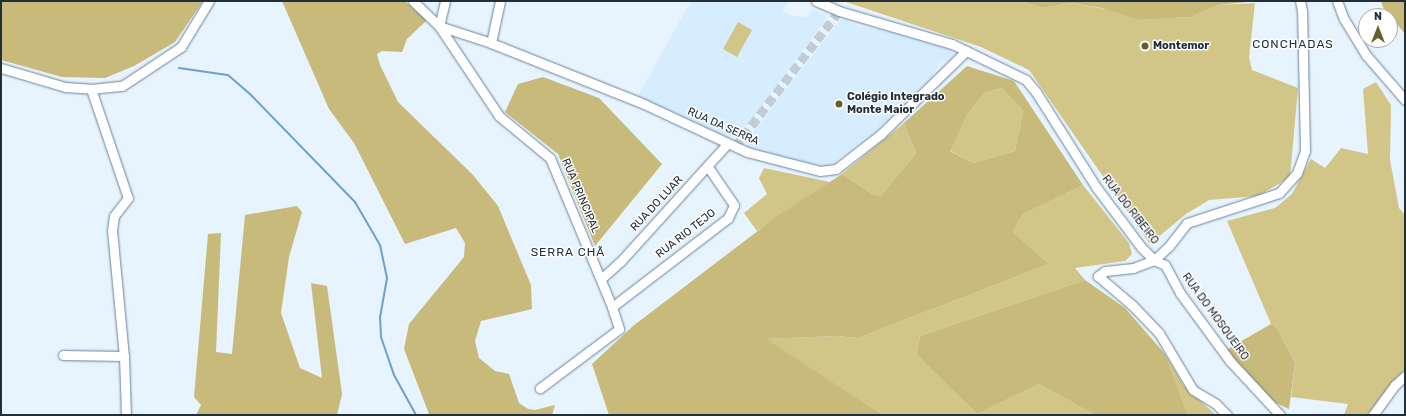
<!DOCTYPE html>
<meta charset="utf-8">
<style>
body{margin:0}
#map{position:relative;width:1406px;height:416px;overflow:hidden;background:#e7f3fd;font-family:Rubik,sans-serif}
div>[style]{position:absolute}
.built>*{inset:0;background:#d6ecff}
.green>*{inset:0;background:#d2c588}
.forest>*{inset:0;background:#c7ba7a}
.stream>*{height:2px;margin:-1px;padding:0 1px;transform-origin:1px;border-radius:1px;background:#6da1cc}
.minor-tunnel>*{height:9px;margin-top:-4.5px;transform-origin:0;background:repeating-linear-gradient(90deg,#c0ccd6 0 9px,transparent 0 13.5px)}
.roads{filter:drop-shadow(0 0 1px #67839b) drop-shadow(0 0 1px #67839b)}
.minor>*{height:9px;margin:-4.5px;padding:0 4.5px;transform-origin:4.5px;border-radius:4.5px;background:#fff}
.dots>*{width:11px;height:11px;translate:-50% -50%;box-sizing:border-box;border:2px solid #fefefe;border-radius:50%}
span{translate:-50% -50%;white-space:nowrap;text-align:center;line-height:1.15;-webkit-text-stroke:3px #fefefe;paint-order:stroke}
.poi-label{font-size:11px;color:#222e38;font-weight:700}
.left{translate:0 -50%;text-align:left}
.street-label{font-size:11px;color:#222e38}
.neighbourhood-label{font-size:12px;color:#222e38;letter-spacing:1px}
.frame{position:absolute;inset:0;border:2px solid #222e38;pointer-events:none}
.north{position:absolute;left:1358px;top:8px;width:40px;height:40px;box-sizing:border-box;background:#fefefe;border:1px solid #a6abaf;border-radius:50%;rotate:0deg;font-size:11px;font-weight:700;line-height:16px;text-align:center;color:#222e38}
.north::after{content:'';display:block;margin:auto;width:14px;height:18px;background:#685e2a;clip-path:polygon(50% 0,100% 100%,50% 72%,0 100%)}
</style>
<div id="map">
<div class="built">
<i style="clip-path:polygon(691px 1px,789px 1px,782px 11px,793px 16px,808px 17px,812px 9px,826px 16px,826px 19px,748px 124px,729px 138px,637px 98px)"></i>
<i style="clip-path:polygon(841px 19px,848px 20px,850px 24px,883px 30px,949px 49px,954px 54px,948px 62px,941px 60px,932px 77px,876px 131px,829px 166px,768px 155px,748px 147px,746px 141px)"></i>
</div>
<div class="green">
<i style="clip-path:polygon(843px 1px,1021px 1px,1043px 8px,1071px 3px,1117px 11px,1140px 20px,1191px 17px,1218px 5px,1255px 3px,1249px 57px,1252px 70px,1298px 88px,1290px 177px,1258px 196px,1209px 200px,1186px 214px,1150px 244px,1029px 70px,981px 47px)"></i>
<i style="clip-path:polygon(738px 22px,752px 30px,737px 57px,723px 49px)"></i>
<i style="clip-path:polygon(1376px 82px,1391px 105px,1390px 160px,1399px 208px,1405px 215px,1405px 370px,1394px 380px,1367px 415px,1344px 415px,1348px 404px,1291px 397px,1295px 363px,1277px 328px,1271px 324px,1227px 221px,1275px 208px,1292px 194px,1311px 159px,1325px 168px,1341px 148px,1368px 154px,1363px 89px)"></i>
<i style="clip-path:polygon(1002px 88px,1023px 111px,1015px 151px,973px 163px,949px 150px,967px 115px,984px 93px)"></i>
<i style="clip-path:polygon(904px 123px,916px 153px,881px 196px,872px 194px,842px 174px)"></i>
<i style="clip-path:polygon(764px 168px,830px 182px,757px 231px,744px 213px,767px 194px,759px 178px)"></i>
<i style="clip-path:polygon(1083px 185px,1129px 243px,1132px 254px,1125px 261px,1075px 268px,1085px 280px,920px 336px,916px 354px,977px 414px,1039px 384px,1095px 415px,883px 415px,765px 339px,836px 336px,858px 338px,1049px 264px,1013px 232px,1022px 215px)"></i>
<i style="clip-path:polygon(1165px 354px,1184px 386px,1216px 415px,1188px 415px)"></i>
</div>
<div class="forest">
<i style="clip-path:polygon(1px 1px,203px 1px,175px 42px,134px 66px,105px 78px,62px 77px,1px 60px)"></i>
<i style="clip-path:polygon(282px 1px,405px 1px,427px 20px,407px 39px,402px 52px,382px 51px,377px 54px,380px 65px,398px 102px,473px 175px,498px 206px,531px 285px,532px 309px,481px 321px,475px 341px,479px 358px,495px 371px,509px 374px,519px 403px,528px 409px,535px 410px,555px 405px,552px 415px,429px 414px,404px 349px,409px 324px,464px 257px,465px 243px,456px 228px,405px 244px,354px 143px,329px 109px)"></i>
<i style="clip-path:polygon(1021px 1px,1256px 1px,1218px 5px,1191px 17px,1140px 20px,1102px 8px,1071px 3px,1043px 8px)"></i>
<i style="clip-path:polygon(1381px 1px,1405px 1px,1405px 34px,1383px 7px)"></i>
<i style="clip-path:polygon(evenodd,967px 66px,1014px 81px,1083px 185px,1022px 215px,1013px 232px,1049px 264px,858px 338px,836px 336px,766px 339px,883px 415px,609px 415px,592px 364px,633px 326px,776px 217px,842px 174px,872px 194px,881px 196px,916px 153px,904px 123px,967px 66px,1002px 88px,1023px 111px,1015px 151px,973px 163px,950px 151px,967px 115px,984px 93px,1002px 88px)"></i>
<i style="clip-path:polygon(543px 77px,599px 98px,662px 164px,595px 246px,558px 154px,505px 112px,518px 84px)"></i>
<i style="clip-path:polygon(297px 206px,302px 212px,289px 257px,281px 313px,300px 368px,322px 378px,311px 283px,327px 286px,342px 394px,337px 415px,196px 415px,201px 405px,194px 397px,208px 234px,221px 233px,216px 352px,232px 354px,245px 215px)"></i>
<i style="clip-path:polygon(1085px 280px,1125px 308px,1165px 354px,1188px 415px,1095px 415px,1039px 384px,977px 414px,916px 354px,920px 336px)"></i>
<i style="clip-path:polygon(1271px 324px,1277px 328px,1295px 363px,1289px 409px,1274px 402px,1226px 350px)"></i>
</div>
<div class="stream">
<i style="left:179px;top:68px;width:49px;rotate:8.1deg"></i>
<i style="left:228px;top:75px;width:29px;rotate:41deg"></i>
<i style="left:250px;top:94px;width:151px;rotate:45.8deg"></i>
<i style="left:355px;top:202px;width:50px;rotate:59.8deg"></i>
<i style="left:380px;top:245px;width:34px;rotate:78deg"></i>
<i style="left:387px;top:278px;width:40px;rotate:100deg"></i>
<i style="left:380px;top:317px;width:20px;rotate:87deg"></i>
<i style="left:381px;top:337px;width:40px;rotate:71.1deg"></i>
<i style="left:394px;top:375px;width:46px;rotate:61.2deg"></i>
</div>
<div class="minor-tunnel">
<i style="left:735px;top:147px;width:171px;rotate:-52.6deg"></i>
</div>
<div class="roads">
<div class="minor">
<i style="left:413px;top:1px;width:36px;rotate:44deg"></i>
<i style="left:439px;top:26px;width:108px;rotate:56.3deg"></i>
<i style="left:499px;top:116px;width:66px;rotate:39.5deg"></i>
<i style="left:550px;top:158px;width:161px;rotate:67.4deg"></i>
<i style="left:612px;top:307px;width:23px;rotate:72deg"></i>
<i style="left:619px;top:329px;width:99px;rotate:143.2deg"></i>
<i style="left:445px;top:1px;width:26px;rotate:103deg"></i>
<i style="left:439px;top:26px;width:55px;rotate:18.1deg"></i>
<i style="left:491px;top:43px;width:165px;rotate:21.7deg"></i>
<i style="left:644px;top:104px;width:114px;rotate:25deg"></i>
<i style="left:747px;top:152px;width:75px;rotate:14.6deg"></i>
<i style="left:820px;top:171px;width:16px;rotate:-7deg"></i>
<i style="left:836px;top:169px;width:57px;rotate:-37.9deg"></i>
<i style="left:881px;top:134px;width:119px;rotate:-44.3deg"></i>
<i style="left:816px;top:1px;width:25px;rotate:23deg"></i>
<i style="left:839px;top:11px;width:118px;rotate:16.3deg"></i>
<i style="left:952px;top:44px;width:82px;rotate:25.9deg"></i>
<i style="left:1026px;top:80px;width:16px;rotate:50deg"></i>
<i style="left:1036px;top:92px;width:112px;rotate:57.7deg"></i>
<i style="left:1096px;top:187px;width:75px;rotate:53.1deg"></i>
<i style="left:1141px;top:247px;width:18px;rotate:45deg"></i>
<i style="left:1154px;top:260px;width:22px;rotate:159deg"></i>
<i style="left:1133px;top:268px;width:28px;rotate:174deg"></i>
<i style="left:1105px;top:271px;width:9px;rotate:144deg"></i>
<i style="left:1098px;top:276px;width:45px;rotate:40.5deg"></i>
<i style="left:1132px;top:305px;width:39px;rotate:46deg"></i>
<i style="left:1159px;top:333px;width:66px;rotate:59.2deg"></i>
<i style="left:1193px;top:390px;width:27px;rotate:31deg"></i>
<i style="left:1216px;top:404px;width:16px;rotate:45deg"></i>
<i style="left:1337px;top:1px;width:19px;rotate:69deg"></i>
<i style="left:1344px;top:19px;width:42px;rotate:58.6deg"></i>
<i style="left:1366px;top:55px;width:60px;rotate:49.1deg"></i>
<i style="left:491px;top:43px;width:43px;rotate:-77.9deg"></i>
<i style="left:1px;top:68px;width:67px;rotate:16.5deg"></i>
<i style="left:65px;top:87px;width:26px;rotate:4deg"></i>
<i style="left:91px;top:89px;width:31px;rotate:-6deg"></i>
<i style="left:122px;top:86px;width:71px;rotate:-33.5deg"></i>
<i style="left:181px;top:47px;width:54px;rotate:-58.7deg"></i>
<i style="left:91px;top:89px;width:115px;rotate:71.3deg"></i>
<i style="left:128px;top:198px;width:23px;rotate:128deg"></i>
<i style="left:114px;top:216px;width:14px;rotate:98deg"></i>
<i style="left:112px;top:230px;width:127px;rotate:84.6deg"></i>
<i style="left:124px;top:356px;width:59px;rotate:88.1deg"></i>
<i style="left:602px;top:278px;width:24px;rotate:-42deg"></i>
<i style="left:620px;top:262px;width:159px;rotate:-47.8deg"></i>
<i style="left:612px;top:307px;width:146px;rotate:-37.5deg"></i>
<i style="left:728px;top:218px;width:14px;rotate:-65deg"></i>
<i style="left:734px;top:205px;width:46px;rotate:-124.4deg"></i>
<i style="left:63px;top:355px;width:61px;rotate:0.9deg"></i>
<i style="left:1280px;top:415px;width:74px;rotate:-132.8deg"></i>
<i style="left:1230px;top:361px;width:84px;rotate:-126.3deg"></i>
<i style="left:1180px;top:293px;width:32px;rotate:-118deg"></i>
<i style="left:1165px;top:265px;width:12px;rotate:-156deg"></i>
<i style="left:1154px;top:260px;width:21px;rotate:-43deg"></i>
<i style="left:1169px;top:246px;width:29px;rotate:-52deg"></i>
<i style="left:1187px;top:223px;width:97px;rotate:-18.1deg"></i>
<i style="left:1279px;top:193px;width:27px;rotate:-48deg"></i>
<i style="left:1297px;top:173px;width:23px;rotate:-70deg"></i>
<i style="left:1305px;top:151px;width:140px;rotate:-91.2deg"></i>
<i style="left:1302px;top:11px;width:10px;rotate:-101deg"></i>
<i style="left:1373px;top:415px;width:37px;rotate:-54deg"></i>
<i style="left:1395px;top:385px;width:13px;rotate:-42deg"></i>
</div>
</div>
<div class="dots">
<i style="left:1145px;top:46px;background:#685e2a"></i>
<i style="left:839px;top:104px;background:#685e2a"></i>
</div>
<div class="poi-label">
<span class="left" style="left:1153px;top:46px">Montemor</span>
<span class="left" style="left:847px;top:104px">Colégio Integrado<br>Monte Maior</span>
</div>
<div class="street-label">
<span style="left:723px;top:127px;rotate:24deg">RUA DA SERRA</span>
<span style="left:580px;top:196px;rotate:67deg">RUA PRINCIPAL</span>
<span style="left:657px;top:204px;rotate:-47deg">RUA DO LUAR</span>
<span style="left:1130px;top:210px;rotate:52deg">RUA DO RIBEIRO</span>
<span style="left:686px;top:234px;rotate:-38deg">RUA RIO TEJO</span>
<span style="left:1215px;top:317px;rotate:54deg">RUA DO MOSQUEIRO</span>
</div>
<div class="neighbourhood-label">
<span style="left:1293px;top:45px">CONCHADAS</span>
<span style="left:568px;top:253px">SERRA CHÃ</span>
</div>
<div class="frame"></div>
<div class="north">N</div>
</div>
